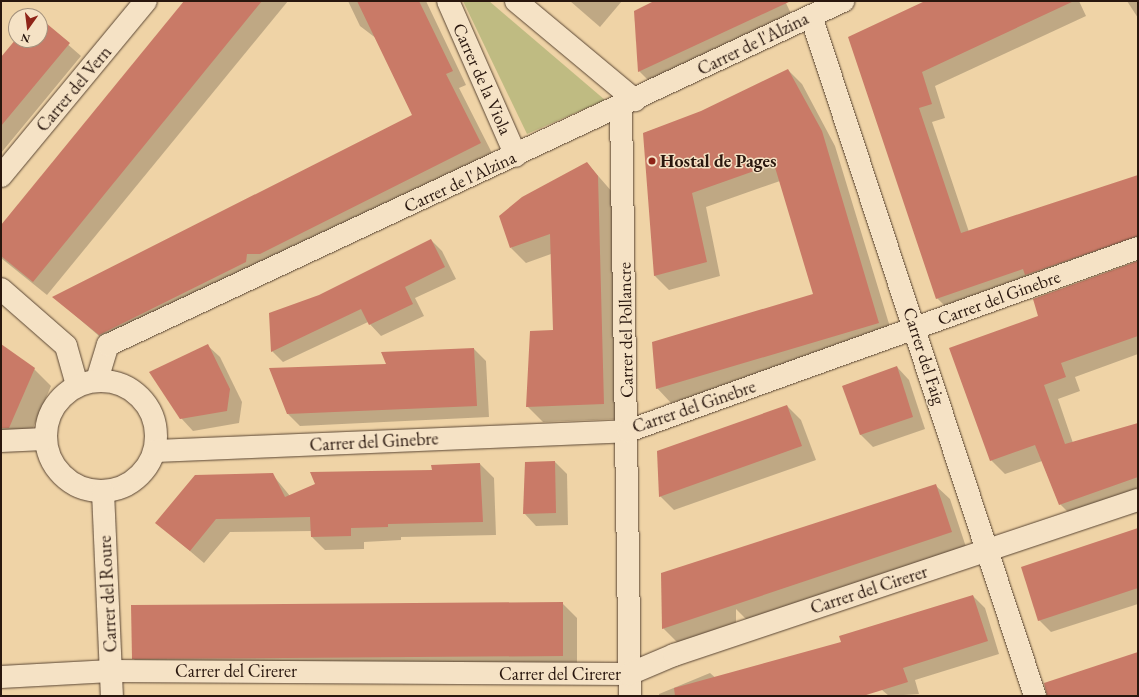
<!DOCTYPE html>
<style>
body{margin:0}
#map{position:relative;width:1139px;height:697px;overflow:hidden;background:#efd3a6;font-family:"EB Garamond",serif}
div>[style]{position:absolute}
.green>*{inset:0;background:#bfbb82}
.shadow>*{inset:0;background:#0003}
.building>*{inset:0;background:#c97a67}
.roads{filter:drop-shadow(0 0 1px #5a4634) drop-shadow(0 0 1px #5a4634)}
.minor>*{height:22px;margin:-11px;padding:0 11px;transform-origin:11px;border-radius:11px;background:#f5e2c5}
.minor>.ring{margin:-11px;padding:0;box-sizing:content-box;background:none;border:22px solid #f5e2c5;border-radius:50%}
.dots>*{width:11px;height:11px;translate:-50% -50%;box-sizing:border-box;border:2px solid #f5e2c5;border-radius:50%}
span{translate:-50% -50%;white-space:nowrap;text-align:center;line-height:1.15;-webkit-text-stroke:3px #f5e2c5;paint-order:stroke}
.street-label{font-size:18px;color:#29170e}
.poi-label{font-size:18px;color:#29170e;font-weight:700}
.left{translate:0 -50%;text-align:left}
.frame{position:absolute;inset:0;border:2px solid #29170e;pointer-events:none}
.north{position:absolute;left:8px;top:8px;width:40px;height:40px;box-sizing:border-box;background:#f5e2c5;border:1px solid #a3917c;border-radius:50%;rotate:194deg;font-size:11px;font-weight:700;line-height:16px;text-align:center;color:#29170e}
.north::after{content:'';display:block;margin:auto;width:14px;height:18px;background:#8f2418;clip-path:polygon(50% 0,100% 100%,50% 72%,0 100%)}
</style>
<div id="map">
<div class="green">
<i style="clip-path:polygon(463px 1px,489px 1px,605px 100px,527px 134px)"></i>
</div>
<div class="shadow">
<i style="clip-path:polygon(185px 1px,288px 1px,47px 295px,1px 258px,1px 226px)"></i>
<i style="clip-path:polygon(348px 1px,426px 1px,466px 85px,459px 88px,494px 157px,114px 349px,54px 297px,413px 116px,377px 39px,360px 26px)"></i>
<i style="clip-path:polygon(570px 1px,622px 1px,600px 27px)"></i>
<i style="clip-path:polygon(656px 1px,785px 1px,796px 24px,656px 88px,639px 71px)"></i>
<i style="clip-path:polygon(928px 1px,1079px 1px,1086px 16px,935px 86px,945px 118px,932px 122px,969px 232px,1138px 176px,1138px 253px,951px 312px,937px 298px,849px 38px)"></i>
<i style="clip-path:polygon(1127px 1px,1138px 1px,1138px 18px)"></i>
<i style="clip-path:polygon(40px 20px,81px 56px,1px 153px,1px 59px,40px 40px)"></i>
<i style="clip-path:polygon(788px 70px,802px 84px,835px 146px,893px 337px,671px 403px,657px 388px,815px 294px,780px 181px,706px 207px,720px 276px,669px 290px,655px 276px,644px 133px,702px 112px)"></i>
<i style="clip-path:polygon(587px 163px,613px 193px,619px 419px,543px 422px,527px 406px,554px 331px,551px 254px,526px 263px,511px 248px)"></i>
<i style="clip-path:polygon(431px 240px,442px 251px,456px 279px,415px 298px,424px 316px,381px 336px,368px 322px,283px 362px,272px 351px,320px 296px)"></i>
<i style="clip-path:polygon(1138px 262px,1138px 354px,1075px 377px,1080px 391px,1058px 399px,1073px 443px,1138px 424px,1138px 495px,1074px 518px,1060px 504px,1042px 461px,1005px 474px,991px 460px,1040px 317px)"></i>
<i style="clip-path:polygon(207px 345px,220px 357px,242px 402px,239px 423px,193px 431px,181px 418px)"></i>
<i style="clip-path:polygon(474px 349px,486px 361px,489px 417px,300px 426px,288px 414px,388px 365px,383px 353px)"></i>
<i style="clip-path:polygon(1px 353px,34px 369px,51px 386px,30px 435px,1px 436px)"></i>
<i style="clip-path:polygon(897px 367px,909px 380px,925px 429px,873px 447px,861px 435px,843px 386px)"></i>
<i style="clip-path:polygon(787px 406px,801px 420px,816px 460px,674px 510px,660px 496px)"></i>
<i style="clip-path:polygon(555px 462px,567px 474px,568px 525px,536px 526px,524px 513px)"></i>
<i style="clip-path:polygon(480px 464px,494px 478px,496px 535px,401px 537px,401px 540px,364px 542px,364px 549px,325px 550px,312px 537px,312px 531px,230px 532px,204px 563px,157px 523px,272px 474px,290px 496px)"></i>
<i style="clip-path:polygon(935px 485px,950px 499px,966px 547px,747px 620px,736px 609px,736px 623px,678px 643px,663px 628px)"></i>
<i style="clip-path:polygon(1138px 529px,1138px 604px,1051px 632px,1039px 620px)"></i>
<i style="clip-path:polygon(973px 596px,985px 608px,999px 654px,915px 680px,919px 694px,889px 696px,882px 690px,861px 631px)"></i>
<i style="clip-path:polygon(562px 603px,577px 618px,577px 670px,147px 673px,133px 658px)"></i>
<i style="clip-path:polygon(710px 673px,736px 696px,659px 696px,659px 694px)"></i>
</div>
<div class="building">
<i style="clip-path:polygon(184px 1px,262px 1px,33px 282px,1px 256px,1px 225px)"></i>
<i style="clip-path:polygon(357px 1px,419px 1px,453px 71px,446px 74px,481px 143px,260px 254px,247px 254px,246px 262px,99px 335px,52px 297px,412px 115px)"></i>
<i style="clip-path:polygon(654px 1px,791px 1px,638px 72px,634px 11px)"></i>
<i style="clip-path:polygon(925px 1px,1074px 1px,922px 72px,932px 104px,919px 108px,961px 233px,1138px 175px,1138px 236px,1025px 275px,1023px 269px,936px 299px,848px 37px)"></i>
<i style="clip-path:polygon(40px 18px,70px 43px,1px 126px,1px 57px,16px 39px,40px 40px)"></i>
<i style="clip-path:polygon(788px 69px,822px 131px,879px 323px,656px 389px,652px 342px,813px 294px,774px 164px,692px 193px,707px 262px,654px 276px,643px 133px,701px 111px)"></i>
<i style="clip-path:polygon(587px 162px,598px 176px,604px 404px,526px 407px,530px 331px,553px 330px,550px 234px,510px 248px,499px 216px,522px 197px)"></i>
<i style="clip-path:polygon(431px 239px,445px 267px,405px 287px,413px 304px,369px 325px,361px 309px,271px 352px,269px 313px,319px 295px)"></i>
<i style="clip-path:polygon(1138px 261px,1138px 336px,1061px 363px,1066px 377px,1044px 385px,1065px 444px,1138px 423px,1138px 477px,1059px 505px,1035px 445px,990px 461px,949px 348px,1038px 316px,1033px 299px)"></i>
<i style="clip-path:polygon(1px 344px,35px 368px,9px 428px,1px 428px)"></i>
<i style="clip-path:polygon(208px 344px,230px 389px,227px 411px,180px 419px,149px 372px)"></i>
<i style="clip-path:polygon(474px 348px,477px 406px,287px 414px,269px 368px,386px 364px,381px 352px)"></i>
<i style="clip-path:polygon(897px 366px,913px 417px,860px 435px,842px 386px)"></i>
<i style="clip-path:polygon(787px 405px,802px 446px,659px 497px,657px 451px)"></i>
<i style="clip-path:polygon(555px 461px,556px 513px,523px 514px,525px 462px)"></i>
<i style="clip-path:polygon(480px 463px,483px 522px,388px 524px,388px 527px,351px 528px,351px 536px,311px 537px,310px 517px,216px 519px,190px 551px,155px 523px,195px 475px,273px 473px,285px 497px,315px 484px,310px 472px,432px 470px,431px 465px)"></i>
<i style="clip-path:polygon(936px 484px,952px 532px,662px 629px,661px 573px)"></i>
<i style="clip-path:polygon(1138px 528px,1138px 588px,1038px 621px,1021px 567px)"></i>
<i style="clip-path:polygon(973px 595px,988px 641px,903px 668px,908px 682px,863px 696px,675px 696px,674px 688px,841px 642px,839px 636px)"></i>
<i style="clip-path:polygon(563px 602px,563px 656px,132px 659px,131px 605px)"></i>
<i style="clip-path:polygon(1138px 652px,1138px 696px,1047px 696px,1044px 683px)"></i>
</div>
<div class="roads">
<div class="minor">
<i style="left:448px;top:1px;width:169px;rotate:66.3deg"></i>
<i style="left:516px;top:1px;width:155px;rotate:39.8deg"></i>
<i style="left:811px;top:16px;width:716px;rotate:71.77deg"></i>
<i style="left:621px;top:108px;width:588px;rotate:89.12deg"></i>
<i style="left:1px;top:176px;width:227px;rotate:-50.4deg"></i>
<i style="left:1px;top:289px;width:86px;rotate:41.2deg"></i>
<i style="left:66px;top:346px;width:41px;rotate:74.2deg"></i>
<i style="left:97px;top:380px;width:37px;rotate:-73deg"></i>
<i style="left:108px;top:345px;width:812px;rotate:-25.08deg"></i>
<i class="ring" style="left:46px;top:381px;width:88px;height:88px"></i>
<i style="left:1px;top:441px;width:43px;rotate:-2.7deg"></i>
<i style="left:155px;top:451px;width:473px;rotate:-2.4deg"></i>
<i style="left:628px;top:431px;width:542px;rotate:-19.74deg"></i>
<i style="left:103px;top:492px;width:204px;rotate:87.5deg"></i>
<i style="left:1px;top:677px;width:110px;rotate:-3.1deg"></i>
<i style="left:111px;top:671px;width:518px;rotate:0.33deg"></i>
<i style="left:629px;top:674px;width:49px;rotate:-22.9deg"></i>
<i style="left:674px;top:655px;width:489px;rotate:-18.5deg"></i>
</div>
</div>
<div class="dots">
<i style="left:652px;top:161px;background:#8f2418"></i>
</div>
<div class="street-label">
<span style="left:753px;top:44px;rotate:-26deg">Carrer de l'Alzina</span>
<span style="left:482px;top:79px;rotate:66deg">Carrer de la Viola</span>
<span style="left:74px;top:89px;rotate:-50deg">Carrer del Vern</span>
<span style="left:460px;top:182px;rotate:-25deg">Carrer de l'Alzina</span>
<span style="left:999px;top:298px;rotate:-20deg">Carrer del Ginebre</span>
<span style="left:626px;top:330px;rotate:-91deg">Carrer del Pollancre</span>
<span style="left:924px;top:356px;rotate:72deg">Carrer del Faig</span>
<span style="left:694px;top:407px;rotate:-19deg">Carrer del Ginebre</span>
<span style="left:374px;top:442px;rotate:-3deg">Carrer del Ginebre</span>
<span style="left:869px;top:590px;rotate:-18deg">Carrer del Cirerer</span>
<span style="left:108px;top:594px;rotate:-93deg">Carrer del Roure</span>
<span style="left:236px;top:671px">Carrer del Cirerer</span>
<span style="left:560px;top:674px">Carrer del Cirerer</span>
</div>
<div class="poi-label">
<span class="left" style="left:660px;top:161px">Hostal de Pages</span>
</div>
<div class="frame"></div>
<div class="north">N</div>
</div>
